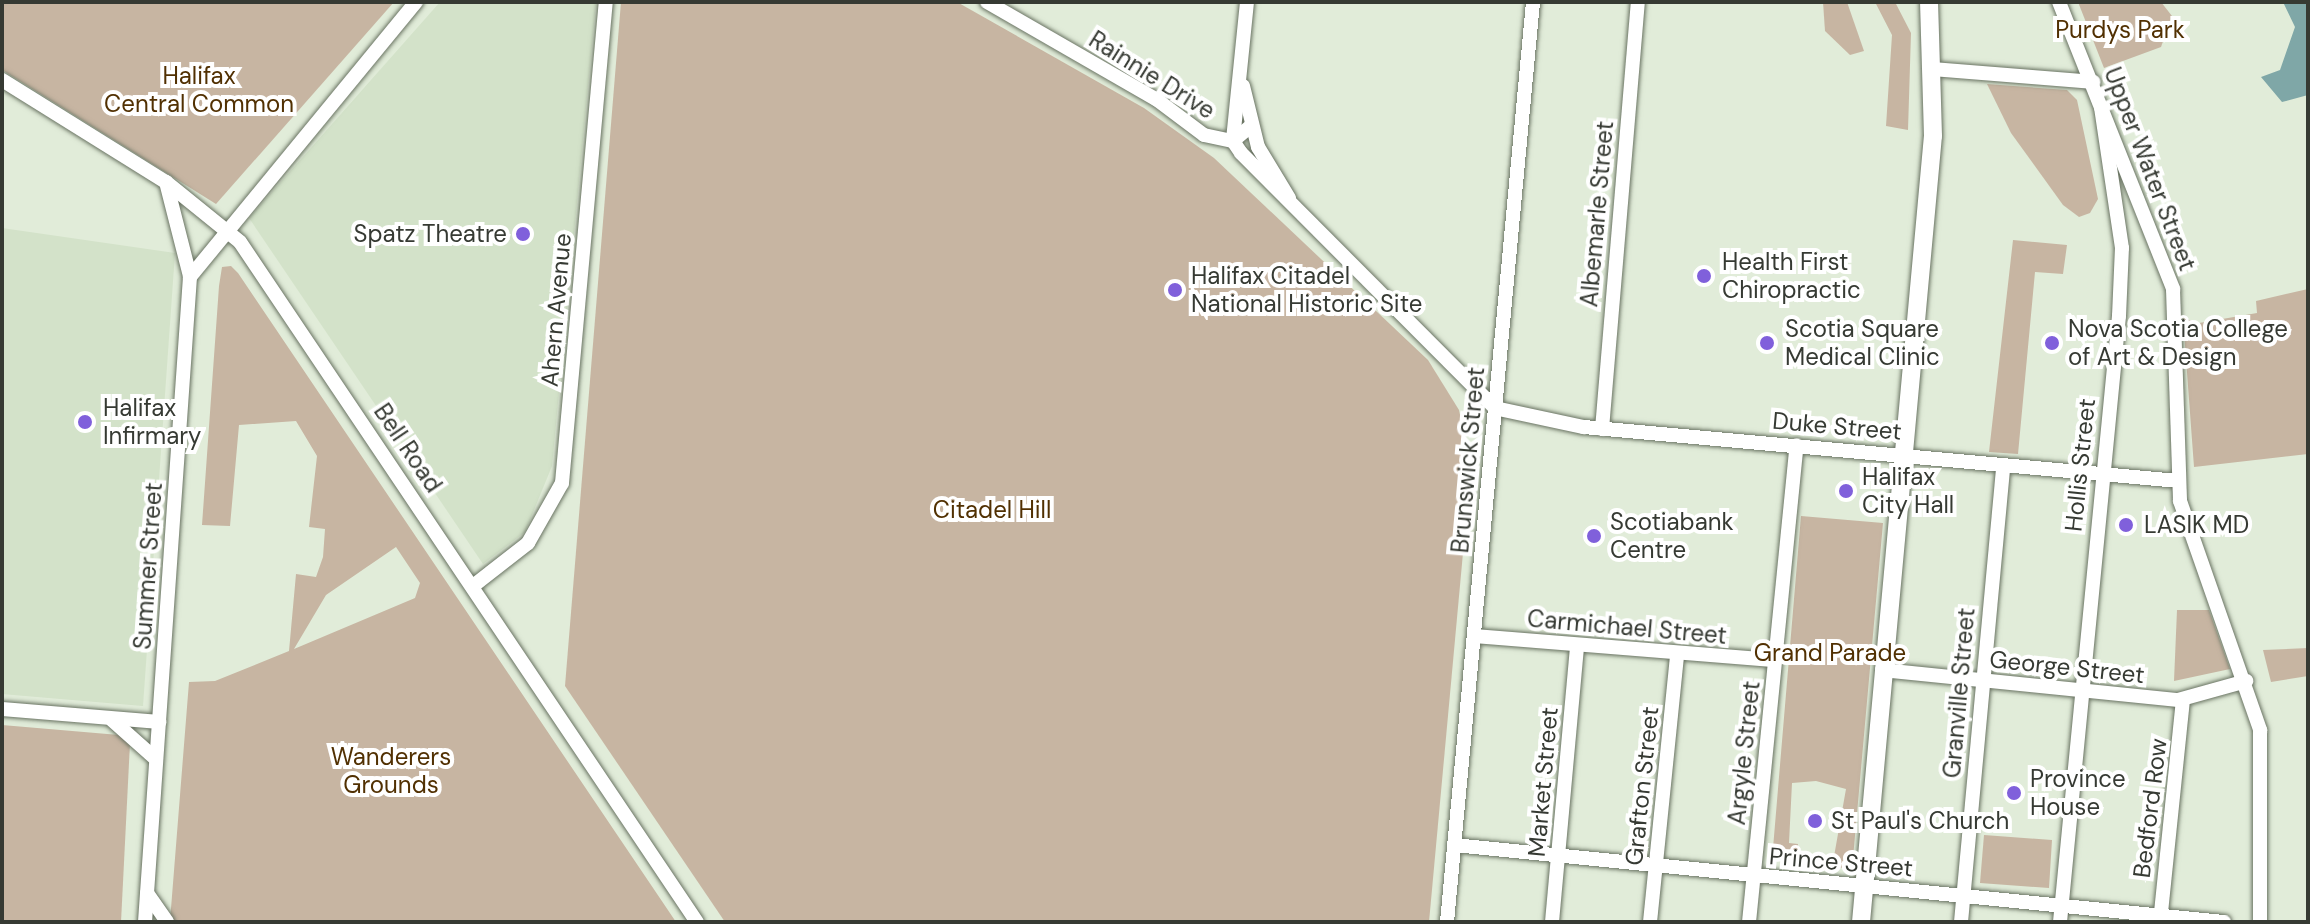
<!DOCTYPE html>
<style>
body{margin:0}
#map{position:relative;width:2310px;height:924px;overflow:hidden;background:#e1ecd9;font-family:"DM Sans",sans-serif}
div>[style]{position:absolute}
.built>*{inset:0;background:#d3e2c9}
.green>*{inset:0;background:#c7b5a2}
.water>*{inset:0;background:#7fa7a7}
.roads{filter:drop-shadow(0 0 2px #697362) drop-shadow(0 0 2px #697362)}
.minor>*{height:14px;margin:-7px;padding:0 7px;transform-origin:7px;border-radius:7px;background:#fff}
.major>*{height:18px;margin:-9px;padding:0 9px;transform-origin:9px;border-radius:9px;background:#fff}
.dots>*{width:22px;height:22px;translate:-50% -50%;box-sizing:border-box;border:4px solid #fff;border-radius:50%}
span{translate:-50% -50%;white-space:nowrap;text-align:center;line-height:1.15;-webkit-text-stroke:8px #fff;paint-order:stroke}
.park-label{font-size:24px;color:#513002}
.street-label{font-size:24px;color:#363a33}
.poi-label{font-size:24px;color:#363a33}
.right{translate:-100% -50%;text-align:right}
.left{translate:0 -50%;text-align:left}
.frame{position:absolute;inset:0;border:4px solid #363a33;pointer-events:none}
</style>
<div id="map">
<div class="built">
<i style="clip-path:polygon(440px 2px,596px 2px,552px 466px,525px 532px,483px 564px,249px 218px)"></i>
<i style="clip-path:polygon(2px 228px,175px 253px,143px 706px,2px 694px)"></i>
</div>
<div class="green">
<i style="clip-path:polygon(2px 2px,394px 2px,216px 204px,2px 70px)"></i>
<i style="clip-path:polygon(621px 2px,957px 2px,1144px 108px,1214px 158px,1428px 360px,1459px 410px,1471px 466px,1429px 922px,725px 922px,565px 686px)"></i>
<i style="clip-path:polygon(1823px 2px,1847px 2px,1864px 51px,1850px 55px,1825px 31px)"></i>
<i style="clip-path:polygon(1875px 2px,1895px 2px,1911px 33px,1908px 130px,1886px 126px,1892px 35px)"></i>
<i style="clip-path:polygon(2078px 2px,2161px 2px,2172px 16px,2161px 47px,2104px 68px)"></i>
<i style="clip-path:polygon(1987px 84px,2067px 90px,2077px 100px,2098px 199px,2090px 213px,2079px 217px,2063px 205px,2011px 133px)"></i>
<i style="clip-path:polygon(2013px 240px,2067px 245px,2063px 274px,2035px 272px,2018px 454px,1989px 452px)"></i>
<i style="clip-path:polygon(evenodd,231px 266px,238px 273px,676px 922px,170px 921px,189px 682px,215px 681px,289px 651px,296px 574px,316px 577px,323px 557px,325px 529px,309px 527px,317px 456px,296px 421px,239px 425px,230px 526px,202px 525px,219px 286px,222px 267px,231px 266px,396px 547px,420px 583px,415px 598px,294px 649px,326px 595px,396px 547px)"></i>
<i style="clip-path:polygon(2308px 289px,2308px 454px,2194px 467px,2183px 318px,2199px 323px,2257px 313px,2256px 301px)"></i>
<i style="clip-path:polygon(evenodd,1801px 516px,1883px 523px,1852px 869px,1772px 860px,1801px 516px,1816px 781px,1846px 789px,1833px 862px,1797px 858px,1798px 844px,1789px 843px,1792px 783px,1816px 781px)"></i>
<i style="clip-path:polygon(2177px 610px,2209px 610px,2230px 669px,2174px 681px)"></i>
<i style="clip-path:polygon(2308px 648px,2308px 676px,2271px 682px,2263px 650px)"></i>
<i style="clip-path:polygon(2px 725px,119px 735px,130px 743px,121px 922px,2px 922px)"></i>
<i style="clip-path:polygon(1984px 835px,2052px 840px,2049px 888px,1980px 883px)"></i>
</div>
<div class="water">
<i style="clip-path:polygon(2283px 2px,2308px 2px,2308px 95px,2282px 102px,2261px 77px,2280px 70px,2295px 27px)"></i>
</div>
<div class="roads">
<div class="minor">
<i style="left:987px;top:2px;width:195px;rotate:29.9deg"></i>
<i style="left:1156px;top:99px;width:60px;rotate:36.9deg"></i>
<i style="left:1204px;top:135px;width:30px;rotate:12deg"></i>
<i style="left:1233px;top:141px;width:23px;rotate:-40deg"></i>
<i style="left:1247px;top:2px;width:140px;rotate:95.8deg"></i>
<i style="left:1233px;top:141px;width:14px;rotate:56deg"></i>
<i style="left:1241px;top:153px;width:360px;rotate:45.1deg"></i>
<i style="left:1495px;top:408px;width:91px;rotate:12.1deg"></i>
<i style="left:1584px;top:427px;width:596px;rotate:5.19deg"></i>
<i style="left:2059px;top:2px;width:309px;rotate:68.3deg"></i>
<i style="left:2173px;top:289px;width:212px;rotate:88.1deg"></i>
<i style="left:2180px;top:501px;width:243px;rotate:70.7deg"></i>
<i style="left:2260px;top:730px;width:192px;rotate:90deg"></i>
<i style="left:1933px;top:69px;width:161px;rotate:4.6deg"></i>
<i style="left:2px;top:80px;width:193px;rotate:31.9deg"></i>
<i style="left:166px;top:182px;width:95px;rotate:39deg"></i>
<i style="left:240px;top:242px;width:819px;rotate:56.1deg"></i>
<i style="left:1243px;top:86px;width:63px;rotate:76.2deg"></i>
<i style="left:1258px;top:147px;width:60px;rotate:58.7deg"></i>
<i style="left:166px;top:182px;width:97px;rotate:75.7deg"></i>
<i style="left:1602px;top:429px;width:429px;rotate:-85.2deg"></i>
<i style="left:473px;top:586px;width:70px;rotate:-38deg"></i>
<i style="left:528px;top:543px;width:69px;rotate:-60.5deg"></i>
<i style="left:562px;top:483px;width:483px;rotate:-84.8deg"></i>
<i style="left:1475px;top:636px;width:301px;rotate:4.6deg"></i>
<i style="left:1882px;top:670px;width:298px;rotate:5.8deg"></i>
<i style="left:2178px;top:700px;width:71px;rotate:-15.6deg"></i>
<i style="left:2px;top:709px;width:158px;rotate:4.7deg"></i>
<i style="left:112px;top:720px;width:59px;rotate:41.6deg"></i>
<i style="left:1454px;top:845px;width:774px;rotate:5.71deg"></i>
<i style="left:147px;top:893px;width:35px;rotate:55deg"></i>
<i style="left:145px;top:922px;width:647px;rotate:-86.01deg"></i>
<i style="left:190px;top:277px;width:356px;rotate:-50.6deg"></i>
<i style="left:1447px;top:922px;width:924px;rotate:-84.66deg"></i>
<i style="left:1552px;top:922px;width:278px;rotate:-84.8deg"></i>
<i style="left:1650px;top:922px;width:269px;rotate:-84.2deg"></i>
<i style="left:1749px;top:922px;width:479px;rotate:-84.3deg"></i>
<i style="left:1961px;top:922px;width:456px;rotate:-84.7deg"></i>
<i style="left:2060px;top:922px;width:609px;rotate:-84.44deg"></i>
<i style="left:2119px;top:316px;width:68px;rotate:-87.5deg"></i>
<i style="left:2122px;top:248px;width:142px;rotate:-98.5deg"></i>
<i style="left:2160px;top:922px;width:223px;rotate:-84.1deg"></i>
</div>
<div class="major">
<i style="left:1861px;top:922px;width:789px;rotate:-84.77deg"></i>
<i style="left:1933px;top:136px;width:134px;rotate:-91.7deg"></i>
</div>
</div>
<div class="dots">
<i style="left:523px;top:234px;background:#8060db"></i>
<i style="left:1704px;top:276px;background:#8060db"></i>
<i style="left:1175px;top:290px;background:#8060db"></i>
<i style="left:1767px;top:343px;background:#8060db"></i>
<i style="left:2052px;top:343px;background:#8060db"></i>
<i style="left:85px;top:422px;background:#8060db"></i>
<i style="left:1846px;top:491px;background:#8060db"></i>
<i style="left:2126px;top:525px;background:#8060db"></i>
<i style="left:1594px;top:536px;background:#8060db"></i>
<i style="left:2014px;top:793px;background:#8060db"></i>
<i style="left:1815px;top:821px;background:#8060db"></i>
</div>
<div class="park-label">
<span style="left:2120px;top:30px">Purdys Park</span>
<span style="left:199px;top:90px">Halifax<br>Central Common</span>
<span style="left:992px;top:510px">Citadel Hill</span>
<span style="left:1830px;top:653px">Grand Parade</span>
<span style="left:391px;top:771px">Wanderers<br>Grounds</span>
</div>
<div class="street-label">
<span style="left:1152px;top:75px;rotate:32deg">Rainnie Drive</span>
<span style="left:2150px;top:169px;rotate:69deg">Upper Water Street</span>
<span style="left:1597px;top:214px;rotate:-85deg">Albemarle Street</span>
<span style="left:556px;top:310px;rotate:-85deg">Ahern Avenue</span>
<span style="left:1837px;top:426px;rotate:5deg">Duke Street</span>
<span style="left:408px;top:448px;rotate:56deg">Bell Road</span>
<span style="left:1468px;top:460px;rotate:-85deg">Brunswick Street</span>
<span style="left:2080px;top:465px;rotate:-84deg">Hollis Street</span>
<span style="left:148px;top:566px;rotate:-86deg">Summer Street</span>
<span style="left:1627px;top:627px;rotate:5deg">Carmichael Street</span>
<span style="left:2067px;top:667px;rotate:6deg">George Street</span>
<span style="left:1959px;top:693px;rotate:-85deg">Granville Street</span>
<span style="left:1744px;top:753px;rotate:-84deg">Argyle Street</span>
<span style="left:1543px;top:782px;rotate:-85deg">Market Street</span>
<span style="left:1642px;top:786px;rotate:-84deg">Grafton Street</span>
<span style="left:2150px;top:808px;rotate:-83deg">Bedford Row</span>
<span style="left:1841px;top:862px;rotate:5deg">Prince Street</span>
</div>
<div class="poi-label">
<span class="right" style="left:507px;top:234px">Spatz Theatre</span>
<span class="left" style="left:1722px;top:276px">Health First<br>Chiropractic</span>
<span class="left" style="left:1191px;top:290px">Halifax Citadel<br>National Historic Site</span>
<span class="left" style="left:1785px;top:343px">Scotia Square<br>Medical Clinic</span>
<span class="left" style="left:2068px;top:343px">Nova Scotia College<br>of Art &amp; Design</span>
<span class="left" style="left:103px;top:422px">Halifax<br>Infirmary</span>
<span class="left" style="left:1862px;top:491px">Halifax<br>City Hall</span>
<span class="left" style="left:1610px;top:536px">Scotiabank<br>Centre</span>
<span class="left" style="left:2144px;top:525px">LASIK MD</span>
<span class="left" style="left:2030px;top:793px">Province<br>House</span>
<span class="left" style="left:1831px;top:821px">St Paul's Church</span>
</div>
<div class="frame"></div>
</div>
